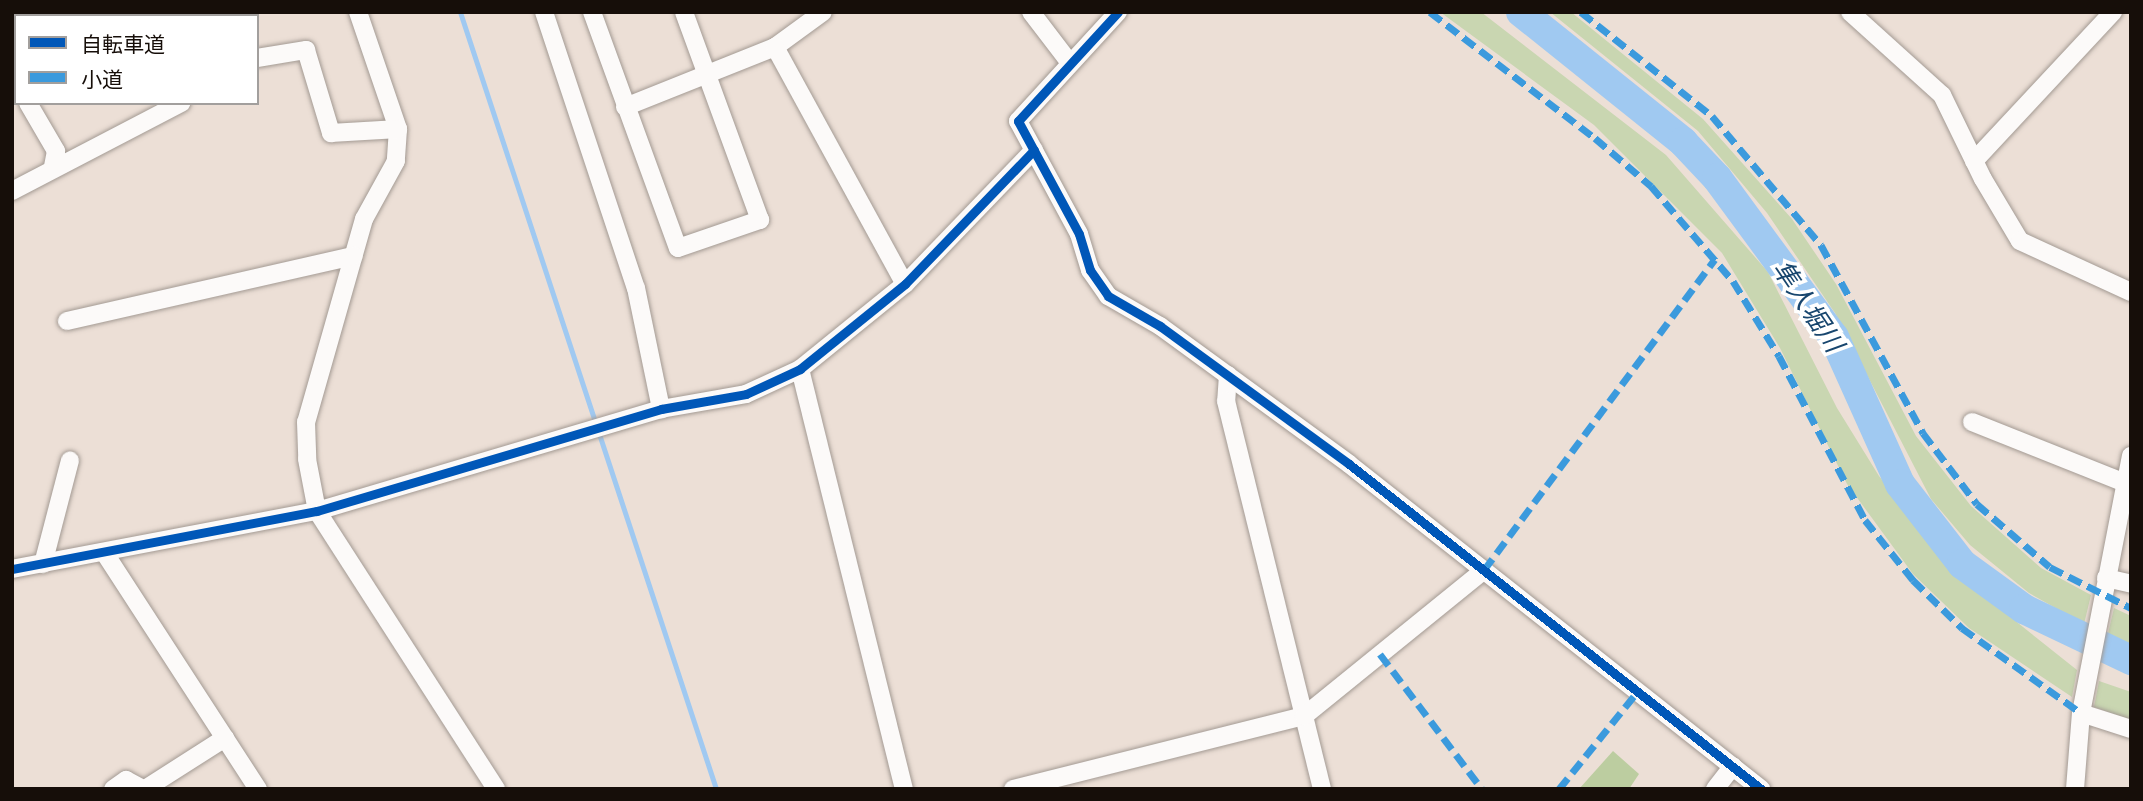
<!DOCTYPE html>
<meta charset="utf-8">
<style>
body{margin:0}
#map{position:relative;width:2143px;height:801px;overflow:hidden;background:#ecdfd6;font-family:"Golos Text","Noto Sans JP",sans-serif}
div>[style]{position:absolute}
.green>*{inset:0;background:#c9d6b1}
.forest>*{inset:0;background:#bccda0}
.stream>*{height:5px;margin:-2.5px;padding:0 2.5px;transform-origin:2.5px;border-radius:2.5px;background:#a0c9f1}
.river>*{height:30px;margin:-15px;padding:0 15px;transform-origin:15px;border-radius:15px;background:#a0c9f1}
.roads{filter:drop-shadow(0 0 2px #a39a93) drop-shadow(0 0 2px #a39a93)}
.minor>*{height:18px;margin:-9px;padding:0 9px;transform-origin:9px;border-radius:9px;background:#fcfaf9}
.quiet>*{height:7px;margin-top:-3.5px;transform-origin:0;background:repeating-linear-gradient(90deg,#3b9add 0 14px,transparent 0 21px)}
.cycleway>*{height:9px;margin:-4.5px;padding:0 4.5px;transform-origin:4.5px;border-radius:4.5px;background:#0057b8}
span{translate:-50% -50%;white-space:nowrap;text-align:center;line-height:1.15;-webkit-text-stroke:7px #fff;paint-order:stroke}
.water-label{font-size:26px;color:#18466e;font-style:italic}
.frame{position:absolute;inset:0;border:14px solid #160e09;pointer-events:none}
.legend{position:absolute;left:14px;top:14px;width:245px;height:91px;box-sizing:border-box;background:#fff;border:2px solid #a29f9d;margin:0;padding:9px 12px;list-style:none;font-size:21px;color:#160e09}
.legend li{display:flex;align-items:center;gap:14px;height:35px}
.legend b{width:35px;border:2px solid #a29f9d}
</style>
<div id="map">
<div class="green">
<i style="clip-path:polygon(1440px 12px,1481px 12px,1666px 155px,1768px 272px,1837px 408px,1879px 476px,1954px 572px,2077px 670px,2072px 697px,1969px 628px,1913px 574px,1847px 484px,1780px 348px,1722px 253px,1594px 125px)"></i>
<i style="clip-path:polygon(1550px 12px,1571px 12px,1703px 119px,1792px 219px,1836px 284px,1916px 436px,1971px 506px,2041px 568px,2091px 595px,2084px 624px,2029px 593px,1970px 545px,1931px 499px,1835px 313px,1767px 213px,1698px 131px)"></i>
<i style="clip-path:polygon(2114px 608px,2131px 616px,2131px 648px,2107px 638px)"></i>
<i style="clip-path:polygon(2099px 681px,2131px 692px,2131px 720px,2094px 707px)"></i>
</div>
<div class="forest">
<i style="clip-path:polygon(1613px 751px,1639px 774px,1629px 789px,1579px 789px)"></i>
</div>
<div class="stream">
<i style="left:460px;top:12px;width:818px;rotate:71.76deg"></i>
</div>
<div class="river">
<i style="left:1521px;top:12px;width:208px;rotate:38.7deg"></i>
<i style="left:1683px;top:142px;width:50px;rotate:46.6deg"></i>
<i style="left:1717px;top:178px;width:197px;rotate:53.7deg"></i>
<i style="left:1834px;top:337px;width:161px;rotate:65.8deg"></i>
<i style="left:1900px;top:484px;width:101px;rotate:52.2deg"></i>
<i style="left:1962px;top:564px;width:77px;rotate:36deg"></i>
<i style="left:2024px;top:609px;width:119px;rotate:25.5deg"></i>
</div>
<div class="roads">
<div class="minor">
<i style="left:149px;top:12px;width:4px;rotate:76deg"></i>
<i style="left:236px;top:12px;width:4px;rotate:63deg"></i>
<i style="left:358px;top:12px;width:124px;rotate:71.1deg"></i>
<i style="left:398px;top:129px;width:32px;rotate:94deg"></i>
<i style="left:396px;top:161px;width:66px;rotate:118.9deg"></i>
<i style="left:364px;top:219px;width:211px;rotate:105.9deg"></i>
<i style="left:306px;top:422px;width:37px;rotate:88deg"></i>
<i style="left:307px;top:459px;width:53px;rotate:79.1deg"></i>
<i style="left:317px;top:511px;width:331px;rotate:57.2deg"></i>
<i style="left:544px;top:12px;width:291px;rotate:71.6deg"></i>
<i style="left:636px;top:288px;width:124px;rotate:78.3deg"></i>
<i style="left:592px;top:12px;width:251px;rotate:70deg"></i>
<i style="left:678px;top:248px;width:87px;rotate:-18.9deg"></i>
<i style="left:760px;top:220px;width:221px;rotate:-110.1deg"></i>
<i style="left:1031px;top:12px;width:64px;rotate:52.6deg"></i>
<i style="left:1118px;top:12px;width:148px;rotate:132.5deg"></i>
<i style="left:1018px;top:121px;width:128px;rotate:61.6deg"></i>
<i style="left:1079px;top:234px;width:38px;rotate:73deg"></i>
<i style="left:1090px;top:270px;width:32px;rotate:55deg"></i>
<i style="left:1108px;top:296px;width:60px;rotate:30deg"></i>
<i style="left:1160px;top:326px;width:234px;rotate:36.1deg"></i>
<i style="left:1349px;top:464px;width:525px;rotate:38.27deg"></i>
<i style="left:1850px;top:12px;width:124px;rotate:42.1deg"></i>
<i style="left:1942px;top:95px;width:93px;rotate:64deg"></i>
<i style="left:1983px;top:179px;width:72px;rotate:59.2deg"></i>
<i style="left:2020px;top:241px;width:122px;rotate:24.7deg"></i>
<i style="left:775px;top:47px;width:59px;rotate:-36.1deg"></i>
<i style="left:257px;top:58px;width:50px;rotate:-9.3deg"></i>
<i style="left:306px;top:50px;width:87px;rotate:73.2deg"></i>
<i style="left:331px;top:133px;width:67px;rotate:-3.4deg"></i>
<i style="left:28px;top:103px;width:56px;rotate:59.7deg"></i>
<i style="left:56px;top:151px;width:16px;rotate:101deg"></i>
<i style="left:625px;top:107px;width:162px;rotate:-21.8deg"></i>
<i style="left:775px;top:47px;width:270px;rotate:61.3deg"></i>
<i style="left:1974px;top:161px;width:204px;rotate:-47deg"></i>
<i style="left:12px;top:191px;width:191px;rotate:-27.5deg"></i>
<i style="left:67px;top:321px;width:294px;rotate:-12.8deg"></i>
<i style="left:800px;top:369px;width:433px;rotate:76.1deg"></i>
<i style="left:1228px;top:375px;width:26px;rotate:94deg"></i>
<i style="left:1226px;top:401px;width:400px;rotate:76.1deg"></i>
<i style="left:1972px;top:422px;width:165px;rotate:21.7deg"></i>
<i style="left:104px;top:552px;width:283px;rotate:57deg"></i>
<i style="left:43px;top:564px;width:107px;rotate:-75.4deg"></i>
<i style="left:12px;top:569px;width:310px;rotate:-10.8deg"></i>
<i style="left:317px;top:511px;width:359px;rotate:-16.5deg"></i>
<i style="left:661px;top:409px;width:86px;rotate:-10deg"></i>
<i style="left:746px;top:394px;width:60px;rotate:-24.8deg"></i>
<i style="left:800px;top:369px;width:135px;rotate:-39deg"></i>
<i style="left:905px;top:284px;width:186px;rotate:-46.1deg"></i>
<i style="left:2106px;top:578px;width:26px;rotate:13deg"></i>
<i style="left:2081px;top:713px;width:52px;rotate:17.7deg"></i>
<i style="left:113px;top:789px;width:16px;rotate:-35deg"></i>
<i style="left:126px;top:780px;width:19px;rotate:28deg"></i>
<i style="left:145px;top:789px;width:95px;rotate:-32.5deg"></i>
<i style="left:1013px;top:789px;width:300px;rotate:-14.1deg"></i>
<i style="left:1304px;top:716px;width:232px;rotate:-39deg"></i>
<i style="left:1715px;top:789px;width:29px;rotate:-52deg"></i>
<i style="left:2075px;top:789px;width:76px;rotate:-85.5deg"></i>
<i style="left:2081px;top:713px;width:262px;rotate:-79deg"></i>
</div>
</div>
<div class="quiet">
<i style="left:1430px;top:12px;width:208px;rotate:37.4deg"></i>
<i style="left:1595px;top:138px;width:74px;rotate:40.6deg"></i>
<i style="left:1651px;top:186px;width:125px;rotate:49.2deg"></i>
<i style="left:1733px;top:281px;width:88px;rotate:58.5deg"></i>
<i style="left:1779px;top:356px;width:185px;rotate:62.3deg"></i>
<i style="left:1865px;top:520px;width:77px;rotate:51.3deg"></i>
<i style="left:1913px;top:580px;width:69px;rotate:44.4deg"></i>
<i style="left:1962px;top:628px;width:146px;rotate:35.5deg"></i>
<i style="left:1581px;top:12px;width:167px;rotate:38.4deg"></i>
<i style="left:1712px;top:116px;width:169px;rotate:49.8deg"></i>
<i style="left:1821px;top:245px;width:214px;rotate:61.5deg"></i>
<i style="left:1923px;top:433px;width:89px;rotate:52.7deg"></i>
<i style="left:1977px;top:504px;width:96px;rotate:40.8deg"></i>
<i style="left:2050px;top:567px;width:91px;rotate:26.8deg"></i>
<i style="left:1484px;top:570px;width:387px;rotate:-53.4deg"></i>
<i style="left:1380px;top:654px;width:169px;rotate:52.9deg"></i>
<i style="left:1559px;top:789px;width:127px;rotate:-51.1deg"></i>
</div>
<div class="cycleway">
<i style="left:1118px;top:12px;width:148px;rotate:132.5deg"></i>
<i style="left:1018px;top:121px;width:128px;rotate:61.6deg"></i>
<i style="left:1079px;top:234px;width:38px;rotate:73deg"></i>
<i style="left:1090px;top:270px;width:32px;rotate:55deg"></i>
<i style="left:1108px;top:296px;width:60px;rotate:30deg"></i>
<i style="left:1160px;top:326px;width:234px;rotate:36.1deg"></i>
<i style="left:1349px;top:464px;width:525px;rotate:38.27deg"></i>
<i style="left:12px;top:569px;width:310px;rotate:-10.8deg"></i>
<i style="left:317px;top:511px;width:359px;rotate:-16.5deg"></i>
<i style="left:661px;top:409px;width:86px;rotate:-10deg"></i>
<i style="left:746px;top:394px;width:60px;rotate:-24.8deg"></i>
<i style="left:800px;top:369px;width:135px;rotate:-39deg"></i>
<i style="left:905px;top:284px;width:186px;rotate:-46.1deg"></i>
</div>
<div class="water-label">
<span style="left:1808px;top:306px;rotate:56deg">隼人堀川</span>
</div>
<div class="frame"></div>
<ul class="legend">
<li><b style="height:9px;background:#0057b8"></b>自転車道</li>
<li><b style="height:9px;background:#3b9add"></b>小道</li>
</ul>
</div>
